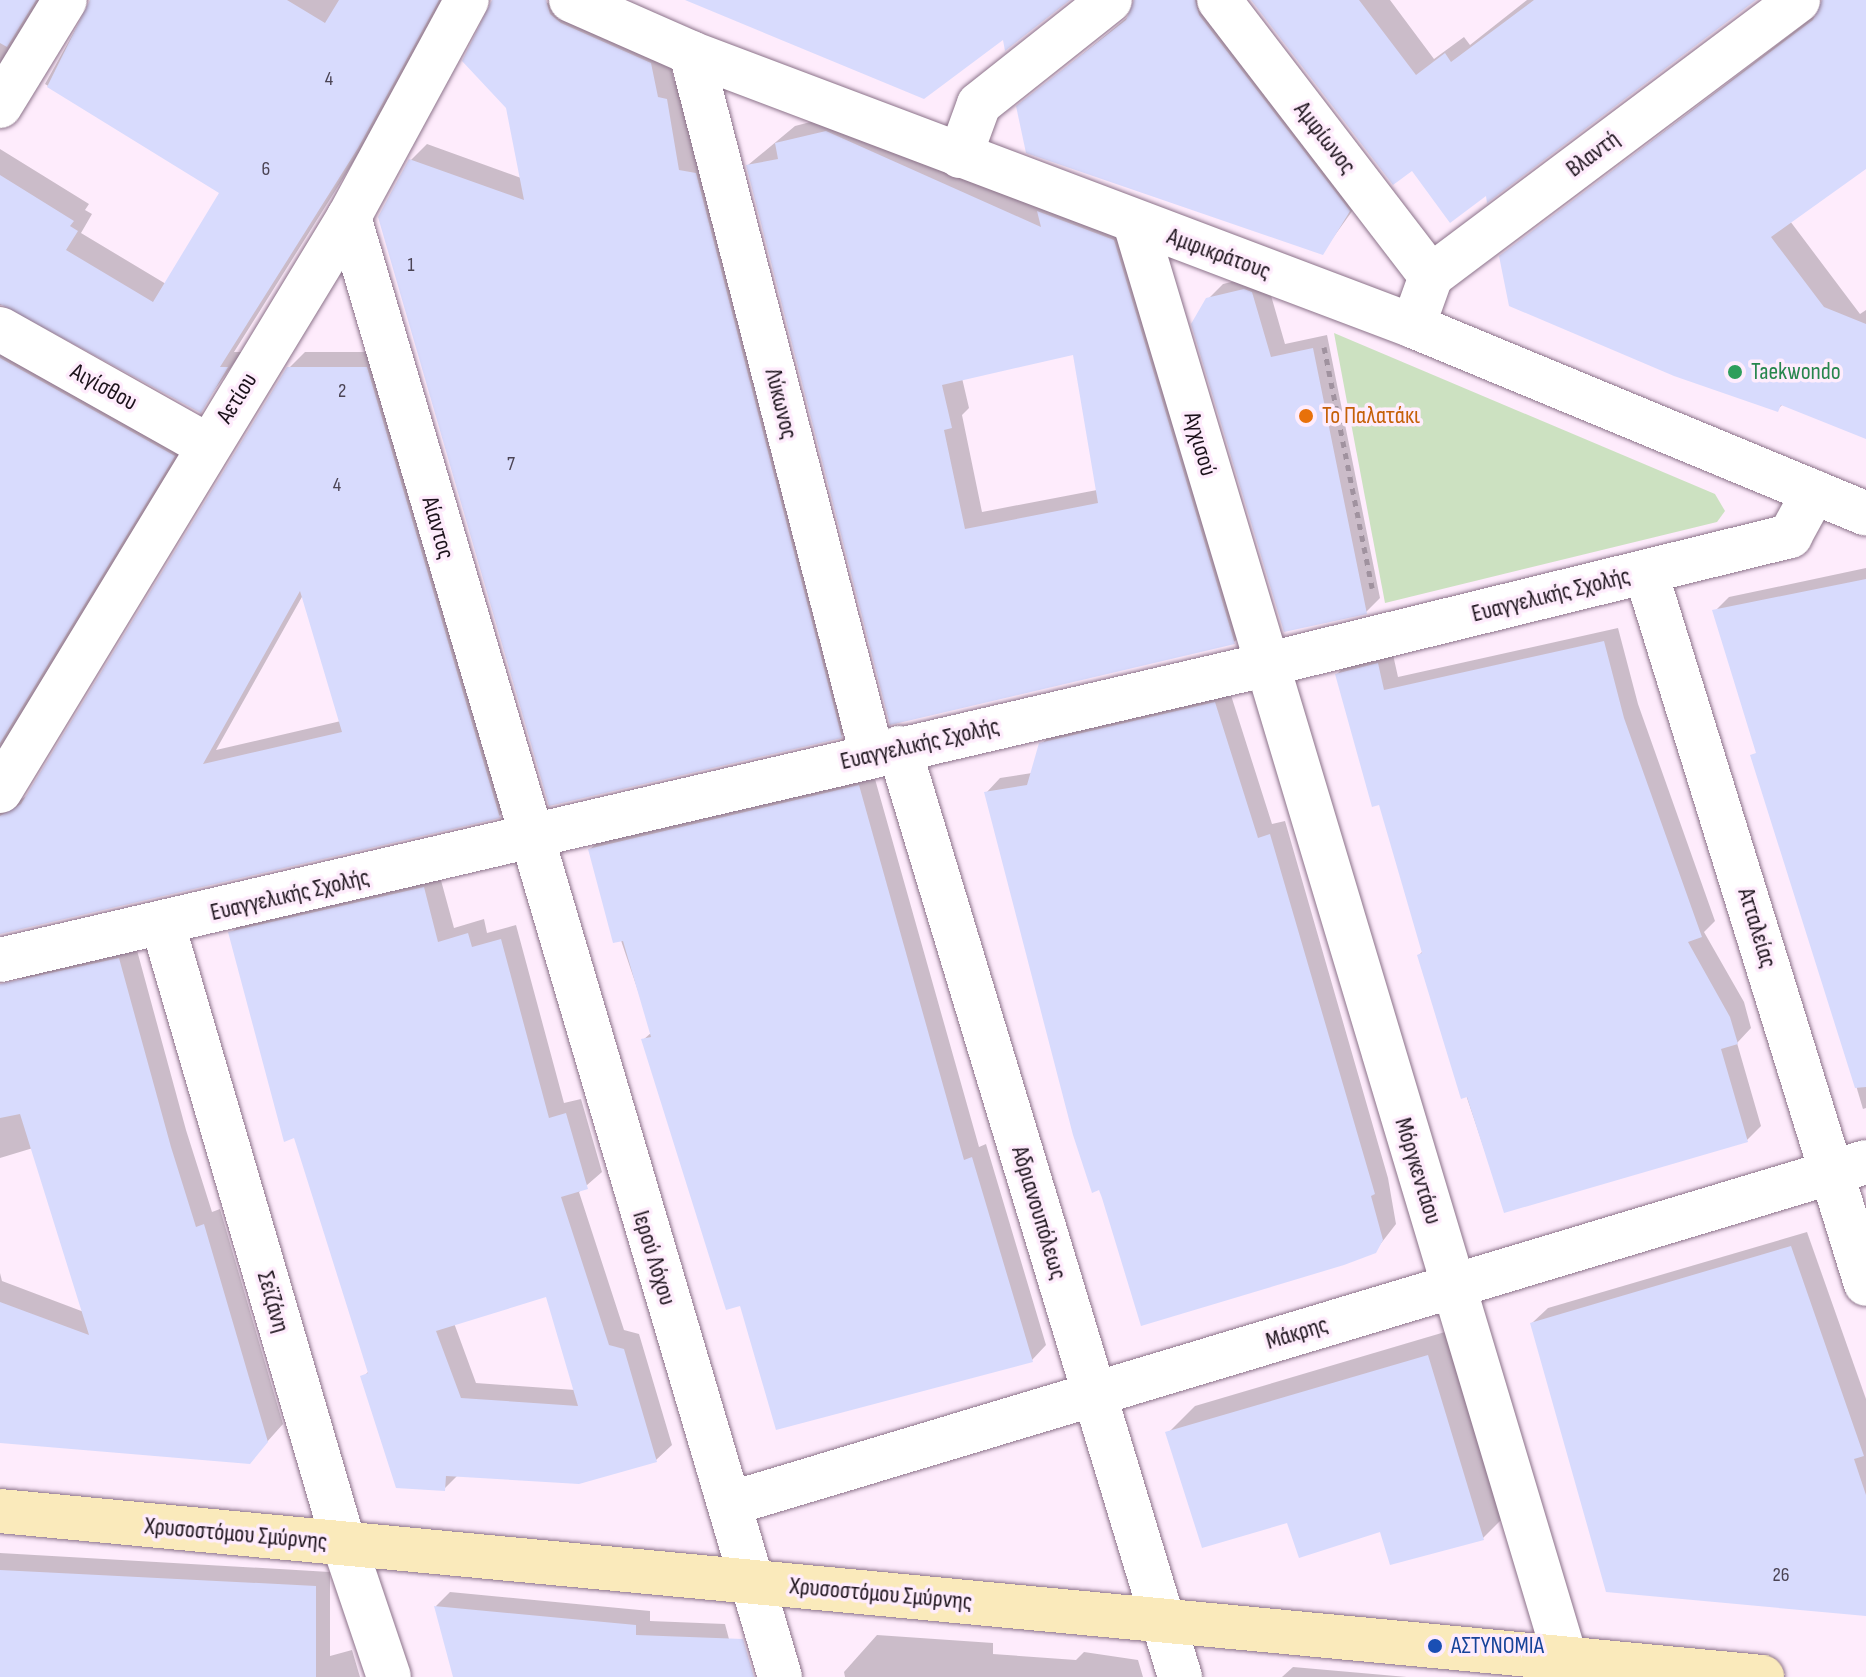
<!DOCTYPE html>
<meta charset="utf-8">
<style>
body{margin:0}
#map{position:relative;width:1866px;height:1677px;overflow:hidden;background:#feecfc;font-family:"Sofia Sans Condensed",sans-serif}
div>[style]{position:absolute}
.green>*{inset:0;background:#cce1c1}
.shadow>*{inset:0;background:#0003}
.building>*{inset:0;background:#d8dbfd}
.path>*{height:5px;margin-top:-2.5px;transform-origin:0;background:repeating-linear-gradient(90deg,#a0929f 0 6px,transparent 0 12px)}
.roads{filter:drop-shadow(0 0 2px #8b7289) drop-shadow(0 0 2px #8b7289)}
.street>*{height:44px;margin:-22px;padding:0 22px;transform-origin:22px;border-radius:22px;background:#fff}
.secondary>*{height:44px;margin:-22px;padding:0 22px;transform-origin:22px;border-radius:22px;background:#faeabb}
.dots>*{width:22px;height:22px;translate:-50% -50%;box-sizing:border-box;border:4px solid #feecfc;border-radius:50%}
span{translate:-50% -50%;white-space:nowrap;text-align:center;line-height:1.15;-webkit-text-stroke:7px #feecfc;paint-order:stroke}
.number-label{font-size:20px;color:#4b4454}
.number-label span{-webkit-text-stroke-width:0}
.street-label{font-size:24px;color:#1c121b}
.leisure-label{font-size:24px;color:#27864d}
.left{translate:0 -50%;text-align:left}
.food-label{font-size:24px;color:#c56008}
.transit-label{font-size:24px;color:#164399}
</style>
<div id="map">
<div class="green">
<i style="clip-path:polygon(1334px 333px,1715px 494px,1725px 511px,1717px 522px,1385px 603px)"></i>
</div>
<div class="shadow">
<i style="clip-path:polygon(0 0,41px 0,0 68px)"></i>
<i style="clip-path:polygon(92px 0,444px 0,374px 129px,234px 352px,242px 352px,200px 410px,12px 305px,0 305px,0 149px,89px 204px,85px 210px,92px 214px,81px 233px,166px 284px,222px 193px,45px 84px)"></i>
<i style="clip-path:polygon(502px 0,550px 3px,667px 47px,674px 81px,682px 83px,857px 720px,841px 736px,411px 160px,427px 144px,521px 178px)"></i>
<i style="clip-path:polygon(1135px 0,1219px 0,1366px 192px,1322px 253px,1018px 107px,1130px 15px)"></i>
<i style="clip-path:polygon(1253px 0,1390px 0,1434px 59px,1464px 37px,1470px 45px,1527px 0,1753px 0,1487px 193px,1413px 168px)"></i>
<i style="clip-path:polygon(1823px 0,1866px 0,1866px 166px,1790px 221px,1860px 314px,1866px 310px,1866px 437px,1783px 404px,1777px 410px,1501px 257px,1817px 14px)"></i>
<i style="clip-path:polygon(evenodd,845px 113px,1131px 222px,1252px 624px,1234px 642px,892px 722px,748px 165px,795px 126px,845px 113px,1075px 353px,1097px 490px,982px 512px,962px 415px,969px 408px,962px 378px,1075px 353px)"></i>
<i style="clip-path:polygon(1260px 275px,1266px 278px,1285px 344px,1327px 335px,1380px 598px,1366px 612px,1208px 299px,1223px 284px)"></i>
<i style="clip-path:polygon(0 328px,189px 439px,0 750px)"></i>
<i style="clip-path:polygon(evenodd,305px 352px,383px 352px,515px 800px,499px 816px,0 932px,0 792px,18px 801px,30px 794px,289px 368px,305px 352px,303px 595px,341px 721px,216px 750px,303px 595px)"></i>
<i style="clip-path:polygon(1866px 568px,1866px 1108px,1863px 1109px,1715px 611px,1729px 597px)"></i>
<i style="clip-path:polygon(1618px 628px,1638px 704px,1715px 921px,1704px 932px,1744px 1002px,1751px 1028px,1737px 1043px,1761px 1126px,1747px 1140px,1505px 1211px,1419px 955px,1423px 951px,1381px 803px,1337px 674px,1351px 660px,1392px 650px,1398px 677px)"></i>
<i style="clip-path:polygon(1229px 689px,1272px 824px,1285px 821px,1388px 1178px,1396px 1224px,1375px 1251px,986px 793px,1000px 778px,1032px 773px,1041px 744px,1056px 730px)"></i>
<i style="clip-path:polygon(873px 772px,979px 1147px,986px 1144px,1046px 1345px,1032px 1360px,741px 1303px,643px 1040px,652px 1032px,590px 849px,605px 835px)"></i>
<i style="clip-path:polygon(evenodd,439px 873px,454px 928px,484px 919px,487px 933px,516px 925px,564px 1103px,581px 1099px,602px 1172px,579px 1192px,624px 1330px,639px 1334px,672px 1445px,656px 1460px,458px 1475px,444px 1489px,363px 1377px,370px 1370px,231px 933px,246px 918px,439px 873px,547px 1295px,575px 1390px,476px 1383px,454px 1323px,547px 1295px)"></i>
<i style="clip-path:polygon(135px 943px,186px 1130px,212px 1212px,220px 1209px,283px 1424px,249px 1462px,0 1440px,0 1273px,2px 1281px,84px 1312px,33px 1148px,0 1158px,0 999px,32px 967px)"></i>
<i style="clip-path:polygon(1807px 1232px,1866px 1399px,1866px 1614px,1532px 1323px,1548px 1308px)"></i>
<i style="clip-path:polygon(1455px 1329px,1510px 1511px,1483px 1538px,1288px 1520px,1168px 1433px,1195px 1406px)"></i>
<i style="clip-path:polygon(0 1553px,330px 1572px,330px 1656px,352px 1650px,360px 1677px,0 1677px)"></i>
<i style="clip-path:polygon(450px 1592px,650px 1611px,650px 1621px,725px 1624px,739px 1677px,456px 1677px,436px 1606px)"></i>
<i style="clip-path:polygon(877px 1635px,993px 1643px,993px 1654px,1076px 1660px,1084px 1652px,1138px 1660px,1143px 1677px,845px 1677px,844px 1672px)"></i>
<i style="clip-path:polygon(1293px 1667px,1407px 1677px,1282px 1677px)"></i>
</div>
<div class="building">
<i style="clip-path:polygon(0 0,36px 0,7px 47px,0 43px)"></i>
<i style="clip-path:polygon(90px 0,287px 0,325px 23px,339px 0,439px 0,358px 148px,220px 367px,228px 367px,201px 413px,0 304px,0 175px,74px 221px,70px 226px,78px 231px,66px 250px,153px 302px,219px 193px,47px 87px)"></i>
<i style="clip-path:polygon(492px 0,546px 0,550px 14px,561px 23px,651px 63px,658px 97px,667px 99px,679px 170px,696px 173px,842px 738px,549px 806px,378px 217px,409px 159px,524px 200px,506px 108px,462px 61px)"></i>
<i style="clip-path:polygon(685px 0,1070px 0,1005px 51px,1003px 40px,924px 99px)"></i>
<i style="clip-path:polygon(1134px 0,1195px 0,1199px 15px,1350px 211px,1323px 255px,1026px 153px,1016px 106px,1126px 20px)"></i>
<i style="clip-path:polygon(1251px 0,1359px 0,1416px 75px,1445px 53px,1451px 62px,1534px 0,1756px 0,1487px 203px,1486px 196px,1450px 223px,1412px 171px,1393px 185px)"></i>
<i style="clip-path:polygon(1822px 0,1866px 0,1866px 169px,1771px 237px,1824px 307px,1866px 324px,1866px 439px,1781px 405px,1778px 412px,1674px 376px,1509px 306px,1499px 256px,1813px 20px)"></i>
<i style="clip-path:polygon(evenodd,826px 131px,1041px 227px,1037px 211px,1114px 240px,1235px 644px,890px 725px,746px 165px,778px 159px,775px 143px,826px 131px,1073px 355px,1098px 503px,965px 529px,944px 430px,952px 428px,942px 385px,1073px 355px)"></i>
<i style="clip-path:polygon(1244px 289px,1252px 292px,1271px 357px,1313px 348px,1367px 614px,1284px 632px,1191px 324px,1206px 298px)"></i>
<i style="clip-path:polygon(0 358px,175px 456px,0 743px)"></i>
<i style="clip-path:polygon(evenodd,287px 367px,367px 367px,500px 818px,0 934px,0 816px,21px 804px,287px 367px,300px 591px,342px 732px,203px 764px,300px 591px)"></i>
<i style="clip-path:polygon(1866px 579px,1866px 1087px,1855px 1088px,1750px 755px,1756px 753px,1712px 610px)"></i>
<i style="clip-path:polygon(1604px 641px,1624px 718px,1702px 937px,1688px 942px,1730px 1017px,1738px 1044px,1721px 1049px,1748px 1142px,1504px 1213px,1467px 1097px,1461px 1099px,1417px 955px,1422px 953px,1379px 805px,1372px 807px,1335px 674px,1378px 663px,1384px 690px)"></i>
<i style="clip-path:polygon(1215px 702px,1258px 838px,1270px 834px,1375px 1194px,1371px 1196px,1383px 1240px,1376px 1253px,1344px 1265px,1141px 1326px,1102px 1198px,1099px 1190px,1092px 1193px,1073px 1135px,984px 792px,1027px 785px,1039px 743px)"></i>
<i style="clip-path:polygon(859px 785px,964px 1160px,972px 1157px,1033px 1362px,776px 1430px,740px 1306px,726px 1310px,641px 1039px,651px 1037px,623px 941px,613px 943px,588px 849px)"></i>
<i style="clip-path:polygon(evenodd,424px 887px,438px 942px,468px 933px,472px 947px,501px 939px,549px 1118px,566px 1113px,588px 1189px,561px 1197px,609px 1345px,624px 1349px,657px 1462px,579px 1484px,446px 1476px,445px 1491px,396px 1488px,360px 1376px,368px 1373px,294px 1138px,284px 1142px,228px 932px,424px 887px,546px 1297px,578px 1406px,461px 1398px,436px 1331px,546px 1297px)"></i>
<i style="clip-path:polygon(119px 958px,171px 1147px,196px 1227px,204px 1224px,268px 1442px,250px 1464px,0 1443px,0 1302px,89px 1335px,20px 1114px,0 1118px,0 984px)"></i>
<i style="clip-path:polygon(1791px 1246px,1864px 1456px,1854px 1459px,1866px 1495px,1866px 1616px,1606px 1592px,1530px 1323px)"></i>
<i style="clip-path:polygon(1428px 1355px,1484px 1540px,1390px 1565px,1380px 1532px,1299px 1558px,1287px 1523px,1202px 1548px,1165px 1432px)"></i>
<i style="clip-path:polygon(0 1570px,316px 1586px,316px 1677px,0 1677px)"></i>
<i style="clip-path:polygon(434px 1606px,636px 1625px,636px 1635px,743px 1639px,754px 1677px,453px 1677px)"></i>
</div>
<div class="path">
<i style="left:1324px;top:347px;width:246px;rotate:78.7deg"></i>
</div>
<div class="roads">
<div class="street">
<i style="left:571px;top:0;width:131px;rotate:23.8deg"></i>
<i style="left:691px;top:53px;width:772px;rotate:20.71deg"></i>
<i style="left:1413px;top:326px;width:490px;rotate:22.5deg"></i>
<i style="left:1219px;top:0;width:348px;rotate:52.5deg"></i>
<i style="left:691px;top:53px;width:725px;rotate:75.54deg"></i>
<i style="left:0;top:106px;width:124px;rotate:-58.5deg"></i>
<i style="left:960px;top:156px;width:55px;rotate:-69.9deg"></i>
<i style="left:979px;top:104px;width:167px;rotate:-38.4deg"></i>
<i style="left:349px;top:217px;width:1522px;rotate:73.55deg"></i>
<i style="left:1135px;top:223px;width:1518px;rotate:73.31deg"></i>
<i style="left:1413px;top:326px;width:53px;rotate:-70.2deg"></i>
<i style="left:1431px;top:276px;width:459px;rotate:-36.9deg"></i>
<i style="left:0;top:329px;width:237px;rotate:29.3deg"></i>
<i style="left:1646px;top:573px;width:744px;rotate:72.81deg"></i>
<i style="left:899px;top:748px;width:971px;rotate:73.17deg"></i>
<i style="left:0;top:791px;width:672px;rotate:-58.7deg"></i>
<i style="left:349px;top:217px;width:247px;rotate:-61.5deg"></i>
<i style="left:163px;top:925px;width:645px;rotate:73.7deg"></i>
<i style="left:344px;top:1544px;width:140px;rotate:71.3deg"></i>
<i style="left:0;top:960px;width:1299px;rotate:-13.13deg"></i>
<i style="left:1265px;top:665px;width:541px;rotate:-13.8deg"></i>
<i style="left:1790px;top:536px;width:50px;rotate:-61.4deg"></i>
<i style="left:729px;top:1504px;width:1187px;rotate:-16.74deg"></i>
</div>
<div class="secondary">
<i style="left:0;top:1511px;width:1770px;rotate:5.38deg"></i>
</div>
</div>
<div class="dots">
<i style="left:1735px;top:372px;background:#2e9e5b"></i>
<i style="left:1306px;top:416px;background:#e8710a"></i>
<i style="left:1435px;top:1646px;background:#1a4fb4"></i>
</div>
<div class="number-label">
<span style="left:329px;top:79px">4</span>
<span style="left:266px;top:169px">6</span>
<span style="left:411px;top:265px">1</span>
<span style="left:342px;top:391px">2</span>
<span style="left:511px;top:464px">7</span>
<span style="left:337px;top:485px">4</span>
<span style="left:1781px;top:1575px">26</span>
</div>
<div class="street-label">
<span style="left:1325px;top:138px;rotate:52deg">Αμφίωνος</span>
<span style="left:1593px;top:154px;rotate:-37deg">Βλαντή</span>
<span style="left:1219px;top:254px;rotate:20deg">Αμφικράτους</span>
<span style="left:104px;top:387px;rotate:29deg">Αιγίσθου</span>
<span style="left:237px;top:398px;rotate:-58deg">Αετίου</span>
<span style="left:781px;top:404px;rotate:76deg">Λύκωνος</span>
<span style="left:1200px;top:444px;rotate:74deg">Αγχισού</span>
<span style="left:438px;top:528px;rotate:74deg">Αίαντος</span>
<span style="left:1551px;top:595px;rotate:-14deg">Ευαγγελικής Σχολής</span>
<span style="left:920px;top:744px;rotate:-13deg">Ευαγγελικής Σχολής</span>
<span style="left:290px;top:895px;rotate:-13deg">Ευαγγελικής Σχολής</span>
<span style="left:1757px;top:928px;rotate:73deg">Ατταλείας</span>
<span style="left:1418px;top:1171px;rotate:73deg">Μόργκεντάου</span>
<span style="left:1039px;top:1213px;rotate:73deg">Αδριανουπόλεως</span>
<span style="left:654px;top:1258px;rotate:73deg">Ιερού Λόχου</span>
<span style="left:273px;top:1302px;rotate:74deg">Σεϊζάνη</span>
<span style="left:1297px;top:1333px;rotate:-17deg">Μάκρης</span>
<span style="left:236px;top:1534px;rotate:5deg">Χρυσοστόμου Σμύρνης</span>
<span style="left:881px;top:1594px;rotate:5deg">Χρυσοστόμου Σμύρνης</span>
</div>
<div class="leisure-label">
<span class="left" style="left:1751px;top:372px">Taekwondo</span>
</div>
<div class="food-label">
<span class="left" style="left:1322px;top:416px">Το Παλατάκι</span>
</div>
<div class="transit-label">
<span class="left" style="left:1451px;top:1646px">ΑΣΤΥΝΟΜΙΑ</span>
</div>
</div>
